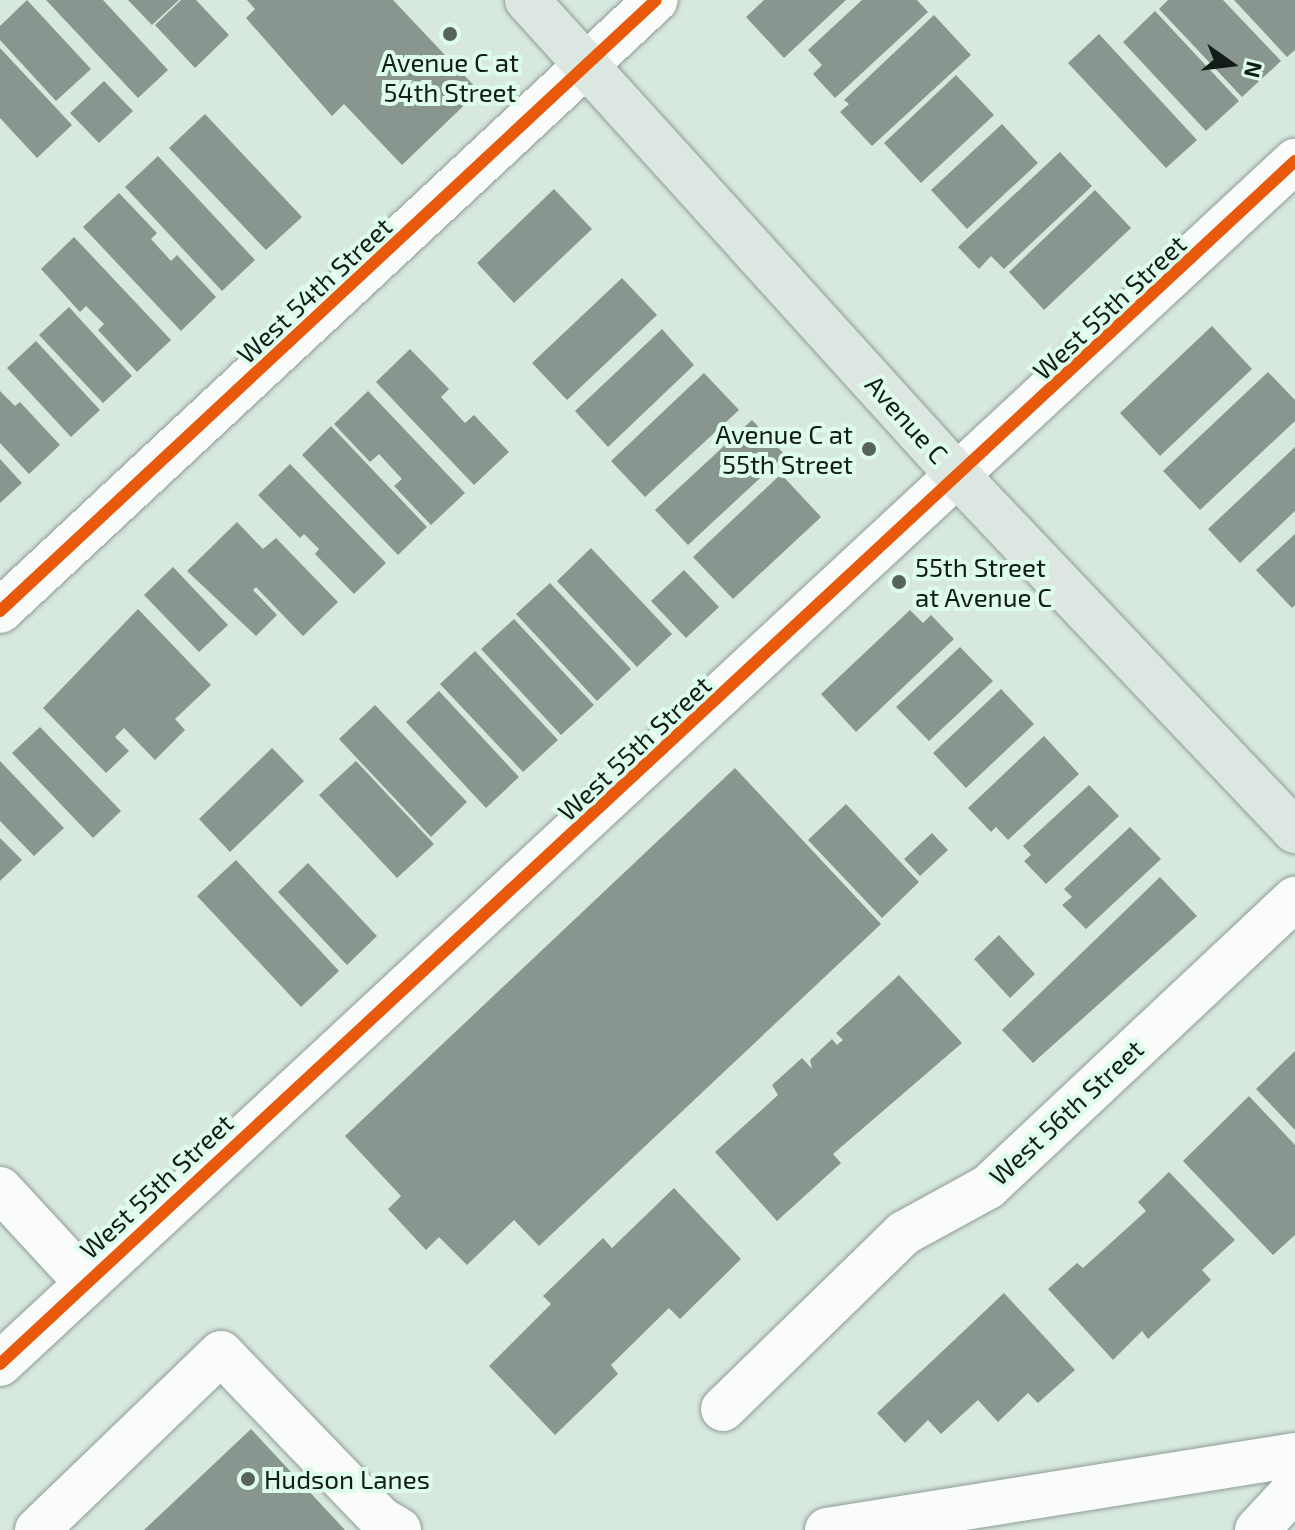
<!DOCTYPE html>
<style>
body{margin:0}
#map{position:relative;width:1295px;height:1530px;overflow:hidden;background:#d7e8df;font-family:"Exo 2",sans-serif}
div>[style]{position:absolute}
.building>*{inset:0;background:#89968f}
.roads{filter:drop-shadow(0 0 2px #8f9c95) drop-shadow(0 0 2px #8f9c95)}
.minor>*{height:44px;margin:-22px;padding:0 22px;transform-origin:22px;border-radius:22px;background:#f9fcfa}
.major>*{height:44px;margin:-22px;padding:0 22px;transform-origin:22px;border-radius:22px;background:#dce7e2}
.cycleway>*{height:12px;margin:-6px;padding:0 6px;transform-origin:6px;border-radius:6px;background:#e8590c}
.dots>*{width:22px;height:22px;translate:-50% -50%;box-sizing:border-box;border:4px solid #ddfceb;border-radius:50%}
span{translate:-50% -50%;white-space:nowrap;text-align:center;line-height:1.15;-webkit-text-stroke:8px #ddfceb;paint-order:stroke}
.poi-label{font-size:26px;color:#121d17}
.right{translate:-100% -50%;text-align:right}
.left{translate:0 -50%;text-align:left}
.street-label{font-size:26px;color:#121d17}
.north{position:absolute;left:1191px;top:24px;width:80px;height:80px;-webkit-text-stroke:6px #ddfceb;paint-order:stroke;rotate:104deg;font-size:22px;font-weight:700;line-height:32px;text-align:center;color:#121d17}
.north::after{content:'';display:block;margin:auto;width:28px;height:36px;background:#121d17;clip-path:polygon(50% 0,100% 100%,50% 72%,0 100%)}
</style>
<div id="map">
<div class="building">
<i style="clip-path:polygon(27px 0,91px 69px,56px 101px,0 40px,0 26px)"></i>
<i style="clip-path:polygon(46px 0,103px 0,168px 70px,138px 98px)"></i>
<i style="clip-path:polygon(128px 0,179px 0,152px 25px)"></i>
<i style="clip-path:polygon(181px 0,196px 0,229px 35px,195px 68px,155px 25px)"></i>
<i style="clip-path:polygon(247px 0,393px 0,479px 91px,402px 165px,344px 104px,332px 116px,246px 18px,255px 9px)"></i>
<i style="clip-path:polygon(764px 0,846px 0,784px 58px,746px 17px)"></i>
<i style="clip-path:polygon(862px 0,917px 0,928px 12px,835px 98px,813px 74px,822px 65px,808px 50px)"></i>
<i style="clip-path:polygon(1168px 0,1223px 0,1281px 61px,1242px 97px,1159px 9px)"></i>
<i style="clip-path:polygon(1234px 0,1295px 0,1295px 50px,1287px 57px)"></i>
<i style="clip-path:polygon(1155px 11px,1239px 101px,1206px 131px,1123px 42px)"></i>
<i style="clip-path:polygon(934px 15px,971px 55px,872px 146px,840px 112px,849px 104px,844px 100px)"></i>
<i style="clip-path:polygon(1099px 34px,1197px 140px,1166px 168px,1068px 63px)"></i>
<i style="clip-path:polygon(0 48px,72px 125px,37px 158px,0 118px)"></i>
<i style="clip-path:polygon(956px 75px,994px 115px,921px 183px,884px 143px)"></i>
<i style="clip-path:polygon(104px 81px,133px 111px,99px 143px,70px 113px)"></i>
<i style="clip-path:polygon(205px 114px,302px 217px,266px 250px,169px 148px)"></i>
<i style="clip-path:polygon(1002px 124px,1038px 163px,967px 229px,931px 190px)"></i>
<i style="clip-path:polygon(1060px 152px,1092px 186px,1004px 269px,991px 256px,979px 269px,958px 247px)"></i>
<i style="clip-path:polygon(158px 156px,255px 260px,222px 291px,125px 187px)"></i>
<i style="clip-path:polygon(554px 189px,592px 229px,514px 303px,477px 263px)"></i>
<i style="clip-path:polygon(1095px 190px,1131px 228px,1044px 310px,1009px 272px)"></i>
<i style="clip-path:polygon(119px 193px,157px 233px,151px 239px,171px 261px,177px 255px,216px 297px,181px 331px,83px 227px)"></i>
<i style="clip-path:polygon(74px 237px,171px 340px,137px 372px,98px 330px,104px 324px,86px 306px,80px 312px,41px 269px)"></i>
<i style="clip-path:polygon(622px 278px,657px 315px,567px 400px,532px 363px)"></i>
<i style="clip-path:polygon(69px 307px,132px 376px,103px 403px,39px 335px)"></i>
<i style="clip-path:polygon(1212px 326px,1252px 369px,1160px 456px,1120px 413px)"></i>
<i style="clip-path:polygon(662px 329px,694px 365px,608px 447px,575px 411px)"></i>
<i style="clip-path:polygon(36px 341px,100px 410px,71px 437px,7px 368px)"></i>
<i style="clip-path:polygon(410px 349px,449px 389px,441px 397px,465px 423px,474px 415px,509px 452px,474px 485px,376px 382px)"></i>
<i style="clip-path:polygon(1268px 372px,1295px 400px,1295px 421px,1200px 510px,1163px 471px)"></i>
<i style="clip-path:polygon(704px 373px,739px 410px,645px 497px,611px 461px)"></i>
<i style="clip-path:polygon(0 391px,15px 406px,20px 402px,60px 445px,29px 474px,0 443px)"></i>
<i style="clip-path:polygon(368px 391px,465px 493px,431px 525px,394px 486px,402px 479px,379px 454px,370px 462px,334px 424px)"></i>
<i style="clip-path:polygon(752px 420px,785px 455px,688px 545px,655px 510px)"></i>
<i style="clip-path:polygon(331px 426px,427px 527px,398px 555px,302px 455px)"></i>
<i style="clip-path:polygon(1295px 447px,1295px 511px,1240px 563px,1208px 529px)"></i>
<i style="clip-path:polygon(0 459px,22px 483px,0 503px)"></i>
<i style="clip-path:polygon(290px 464px,386px 563px,354px 594px,315px 554px,319px 549px,304px 534px,300px 538px,258px 495px)"></i>
<i style="clip-path:polygon(781px 474px,821px 517px,733px 599px,693px 557px)"></i>
<i style="clip-path:polygon(237px 522px,263px 549px,276px 538px,338px 602px,303px 636px,256px 587px,253px 590px,277px 615px,256px 636px,187px 571px)"></i>
<i style="clip-path:polygon(1295px 534px,1295px 605px,1292px 608px,1256px 570px)"></i>
<i style="clip-path:polygon(591px 548px,672px 634px,637px 667px,557px 581px)"></i>
<i style="clip-path:polygon(173px 567px,228px 625px,199px 652px,144px 595px)"></i>
<i style="clip-path:polygon(684px 570px,719px 607px,686px 638px,651px 601px)"></i>
<i style="clip-path:polygon(550px 583px,631px 669px,597px 701px,516px 614px)"></i>
<i style="clip-path:polygon(138px 609px,211px 685px,175px 719px,185px 730px,155px 760px,124px 728px,115px 737px,129px 751px,106px 773px,43px 708px)"></i>
<i style="clip-path:polygon(910px 610px,923px 623px,931px 615px,954px 639px,856px 732px,821px 694px)"></i>
<i style="clip-path:polygon(514px 619px,594px 705px,561px 735px,481px 649px)"></i>
<i style="clip-path:polygon(960px 647px,993px 681px,929px 741px,896px 707px)"></i>
<i style="clip-path:polygon(475px 651px,558px 740px,523px 772px,440px 684px)"></i>
<i style="clip-path:polygon(1001px 689px,1034px 724px,966px 788px,933px 753px)"></i>
<i style="clip-path:polygon(439px 691px,519px 777px,486px 808px,406px 722px)"></i>
<i style="clip-path:polygon(375px 705px,467px 802px,431px 837px,339px 739px)"></i>
<i style="clip-path:polygon(40px 727px,121px 811px,93px 838px,12px 753px)"></i>
<i style="clip-path:polygon(1044px 736px,1079px 774px,1008px 840px,996px 827px,991px 832px,968px 808px)"></i>
<i style="clip-path:polygon(272px 748px,304px 781px,230px 852px,199px 819px)"></i>
<i style="clip-path:polygon(0 761px,64px 828px,34px 856px,0 821px)"></i>
<i style="clip-path:polygon(356px 761px,434px 844px,397px 878px,319px 795px)"></i>
<i style="clip-path:polygon(735px 768px,881px 924px,539px 1246px,514px 1220px,467px 1265px,439px 1237px,426px 1250px,388px 1209px,401px 1196px,345px 1136px)"></i>
<i style="clip-path:polygon(1089px 785px,1119px 816px,1046px 884px,1024px 861px,1031px 855px,1023px 846px)"></i>
<i style="clip-path:polygon(846px 804px,919px 882px,882px 918px,808px 840px)"></i>
<i style="clip-path:polygon(1130px 827px,1161px 859px,1086px 929px,1062px 905px,1072px 897px,1064px 889px)"></i>
<i style="clip-path:polygon(932px 833px,948px 850px,920px 876px,904px 859px)"></i>
<i style="clip-path:polygon(0 838px,22px 860px,0 881px)"></i>
<i style="clip-path:polygon(236px 860px,339px 971px,301px 1007px,197px 896px)"></i>
<i style="clip-path:polygon(308px 863px,377px 936px,347px 965px,278px 892px)"></i>
<i style="clip-path:polygon(1160px 877px,1197px 916px,1033px 1063px,1002px 1030px)"></i>
<i style="clip-path:polygon(999px 935px,1035px 974px,1010px 998px,974px 959px)"></i>
<i style="clip-path:polygon(899px 975px,962px 1043px,833px 1154px,841px 1163px,777px 1221px,715px 1152px,778px 1095px,772px 1085px,802px 1058px,812px 1069px,810px 1060px,832px 1039px,837px 1045px,843px 1040px,836px 1033px)"></i>
<i style="clip-path:polygon(1295px 1051px,1295px 1130px,1256px 1089px)"></i>
<i style="clip-path:polygon(1249px 1096px,1295px 1145px,1295px 1235px,1273px 1255px,1183px 1161px)"></i>
<i style="clip-path:polygon(1169px 1172px,1235px 1240px,1202px 1270px,1211px 1280px,1148px 1339px,1142px 1331px,1113px 1360px,1048px 1289px,1077px 1263px,1083px 1268px,1146px 1211px,1138px 1202px)"></i>
<i style="clip-path:polygon(674px 1188px,741px 1259px,680px 1319px,669px 1308px,611px 1365px,618px 1374px,555px 1435px,489px 1366px,551px 1304px,543px 1296px,603px 1238px,612px 1248px)"></i>
<i style="clip-path:polygon(1004px 1293px,1075px 1370px,1038px 1403px,1028px 1393px,998px 1422px,978px 1400px,941px 1434px,928px 1420px,905px 1443px,877px 1413px)"></i>
<i style="clip-path:polygon(251px 1429px,345px 1530px,144px 1530px)"></i>
</div>
<div class="roads">
<div class="minor">
<i style="left:0;top:611px;width:896px;rotate:-42.97deg"></i>
<i style="left:0;top:1189px;width:125px;rotate:47.3deg"></i>
<i style="left:0;top:1364px;width:1768px;rotate:-42.89deg"></i>
<i style="left:723px;top:1409px;width:252px;rotate:-44.2deg"></i>
<i style="left:904px;top:1233px;width:96px;rotate:-28.7deg"></i>
<i style="left:988px;top:1187px;width:421px;rotate:-43.2deg"></i>
<i style="left:37px;top:1530px;width:255px;rotate:-43.9deg"></i>
<i style="left:221px;top:1353px;width:231px;rotate:46.1deg"></i>
<i style="left:381px;top:1519px;width:21px;rotate:31deg"></i>
<i style="left:827px;top:1530px;width:474px;rotate:-9.1deg"></i>
<i style="left:1257px;top:1530px;width:56px;rotate:-47.2deg"></i>
</div>
<div class="major">
<i style="left:527px;top:0;width:645px;rotate:47.83deg"></i>
<i style="left:960px;top:478px;width:487px;rotate:46.5deg"></i>
</div>
</div>
<div class="cycleway">
<i style="left:0;top:611px;width:896px;rotate:-42.97deg"></i>
<i style="left:0;top:1364px;width:1768px;rotate:-42.89deg"></i>
</div>
<div class="dots">
<i style="left:450px;top:34px;background:#57645d"></i>
<i style="left:869px;top:449px;background:#57645d"></i>
<i style="left:899px;top:582px;background:#57645d"></i>
<i style="left:248px;top:1479px;background:#57645d"></i>
</div>
<div class="poi-label">
<span style="left:450px;top:77px">Avenue C at<br>54th Street</span>
<span class="right" style="left:853px;top:449px">Avenue C at<br>55th Street</span>
<span class="left" style="left:915px;top:582px">55th Street<br>at Avenue C</span>
<span class="left" style="left:264px;top:1479px">Hudson Lanes</span>
</div>
<div class="street-label">
<span style="left:314px;top:290px;rotate:-43deg">West 54th Street</span>
<span style="left:1109px;top:307px;rotate:-43deg">West 55th Street</span>
<span style="left:907px;top:419px;rotate:48deg">Avenue C</span>
<span style="left:634px;top:748px;rotate:-43deg">West 55th Street</span>
<span style="left:1066px;top:1112px;rotate:-43deg">West 56th Street</span>
<span style="left:156px;top:1186px;rotate:-43deg">West 55th Street</span>
</div>
<div class="north">N</div>
</div>
